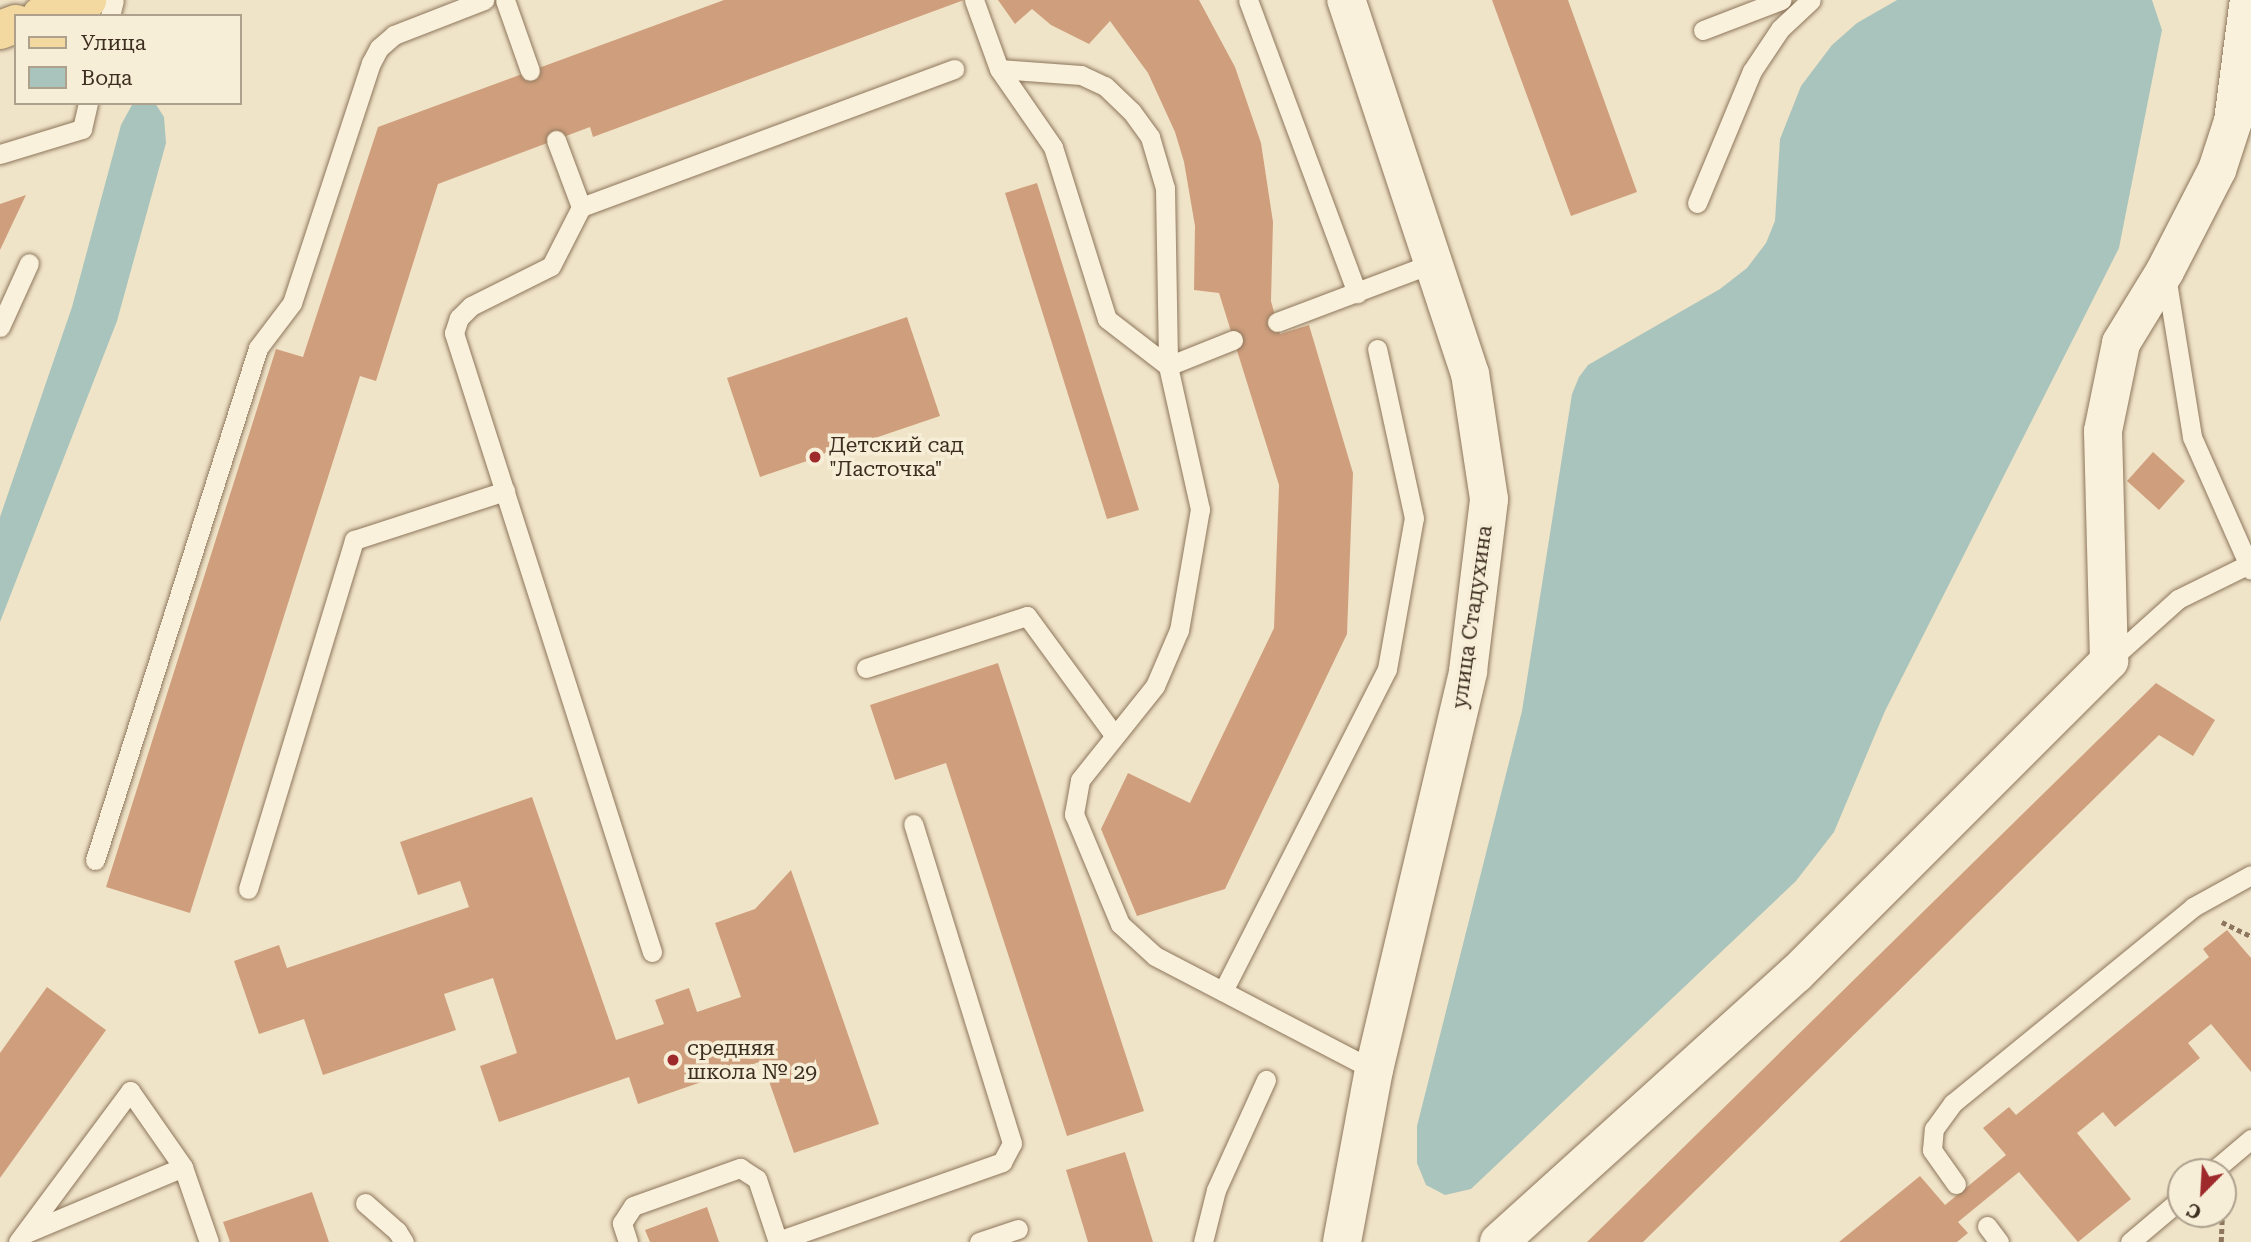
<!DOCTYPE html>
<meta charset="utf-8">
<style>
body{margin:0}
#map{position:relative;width:2251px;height:1242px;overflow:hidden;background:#f0e4c8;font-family:"Roboto Serif",serif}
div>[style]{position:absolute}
.water>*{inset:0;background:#a9c4bc}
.building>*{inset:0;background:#cf9f7d}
.path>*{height:4.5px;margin-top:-2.25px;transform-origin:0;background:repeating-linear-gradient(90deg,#8d765c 0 5px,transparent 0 8.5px)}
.roads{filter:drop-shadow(0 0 2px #8d765c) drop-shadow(0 0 2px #8d765c)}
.service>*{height:19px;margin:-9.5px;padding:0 9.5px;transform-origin:9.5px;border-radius:9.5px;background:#faf1dc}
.minor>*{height:38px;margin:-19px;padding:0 19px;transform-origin:19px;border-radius:19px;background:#faf1dc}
.tertiary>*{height:38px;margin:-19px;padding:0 19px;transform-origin:19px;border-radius:19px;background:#faf1dc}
.primary>*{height:38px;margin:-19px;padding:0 19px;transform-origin:19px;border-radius:19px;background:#f3d9a0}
.dots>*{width:19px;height:19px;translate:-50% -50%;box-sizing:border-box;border:4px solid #f7eed8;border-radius:50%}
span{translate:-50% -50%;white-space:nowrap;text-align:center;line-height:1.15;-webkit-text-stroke:7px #f7eed8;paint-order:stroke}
.poi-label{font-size:21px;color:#3d2e20}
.left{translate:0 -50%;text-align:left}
.street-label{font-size:21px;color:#3d2e20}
.legend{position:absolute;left:14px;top:14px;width:228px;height:91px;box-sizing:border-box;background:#f7eed8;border:2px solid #ada18e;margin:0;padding:9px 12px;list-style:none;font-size:21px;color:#3d2e20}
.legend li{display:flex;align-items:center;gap:14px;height:35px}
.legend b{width:35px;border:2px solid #ada18e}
.north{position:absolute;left:2167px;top:1158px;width:70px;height:70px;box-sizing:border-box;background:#f7eed8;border:2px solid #ada18e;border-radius:50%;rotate:204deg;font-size:19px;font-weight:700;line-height:28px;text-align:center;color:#3d2e20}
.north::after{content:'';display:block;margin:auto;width:24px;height:32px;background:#9e2a2b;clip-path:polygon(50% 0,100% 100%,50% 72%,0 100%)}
</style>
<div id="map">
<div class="water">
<i style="clip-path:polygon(1897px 0,2152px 0,2162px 30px,2119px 248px,1885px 711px,1834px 832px,1796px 881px,1471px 1189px,1445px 1195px,1426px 1185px,1417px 1163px,1417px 1126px,1522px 711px,1572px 394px,1579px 377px,1588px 365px,1720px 289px,1747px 268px,1766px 243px,1775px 221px,1780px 139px,1801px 86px,1832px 45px,1857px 23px)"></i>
<i style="clip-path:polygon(133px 103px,155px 103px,164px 117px,166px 143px,117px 321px,0 622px,0 517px,72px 307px,121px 125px)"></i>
</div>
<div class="building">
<i style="clip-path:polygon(724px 0,964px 0,593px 137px,590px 127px,438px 184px,376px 381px,360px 376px,190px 913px,106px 887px,276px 349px,303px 357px,378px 127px)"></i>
<i style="clip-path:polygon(998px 0,1199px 0,1235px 67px,1261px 143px,1273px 222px,1271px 301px,1280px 334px,1309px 325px,1353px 473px,1347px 634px,1225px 889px,1137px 916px,1101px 829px,1128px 773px,1190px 803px,1274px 628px,1279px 485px,1219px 293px,1194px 290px,1195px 226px,1184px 162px,1175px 132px,1148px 73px,1110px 21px,1089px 44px,1051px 25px,1032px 9px,1015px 24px)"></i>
<i style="clip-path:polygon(1492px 0,1568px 0,1637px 192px,1571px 216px)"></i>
<i style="clip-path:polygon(1037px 183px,1139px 510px,1107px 519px,1005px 193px)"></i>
<i style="clip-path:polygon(26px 195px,0 250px,0 204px)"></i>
<i style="clip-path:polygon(907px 317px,940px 416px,760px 477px,727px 378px)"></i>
<i style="clip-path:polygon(2153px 452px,2185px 481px,2159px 510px,2127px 481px)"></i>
<i style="clip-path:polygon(998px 663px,1144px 1111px,1067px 1136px,946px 763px,895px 780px,870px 705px)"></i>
<i style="clip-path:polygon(2156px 683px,2215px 720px,2193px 756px,2159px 735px,1643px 1242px,1587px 1242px)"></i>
<i style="clip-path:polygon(532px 797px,616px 1040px,664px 1024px,655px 1000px,689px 988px,697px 1012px,741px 997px,715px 923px,755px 909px,791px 870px,879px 1124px,794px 1153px,762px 1061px,638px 1104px,629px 1077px,499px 1122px,480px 1066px,517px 1053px,493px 978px,444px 994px,456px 1030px,323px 1075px,304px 1019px,259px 1034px,234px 961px,279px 945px,287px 968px,469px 907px,460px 881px,418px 895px,400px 842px)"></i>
<i style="clip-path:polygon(2227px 930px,2251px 958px,2251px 1072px,2211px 1024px,2188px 1043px,2200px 1058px,2115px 1127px,2103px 1112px,2077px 1133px,2131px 1199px,2078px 1242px,2019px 1172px,1958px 1222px,1968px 1233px,1957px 1242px,1839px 1242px,1920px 1176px,1945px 1205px,2006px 1155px,1983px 1128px,2009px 1107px,2016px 1115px,2209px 957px,2203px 949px)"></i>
<i style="clip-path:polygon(47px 987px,106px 1030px,0 1178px,0 1053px)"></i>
<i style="clip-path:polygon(1125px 1152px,1153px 1242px,1088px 1242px,1066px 1170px)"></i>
<i style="clip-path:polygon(312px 1192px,329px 1242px,230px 1242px,223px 1222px)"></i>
<i style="clip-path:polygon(707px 1207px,719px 1242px,650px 1242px,645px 1230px)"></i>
</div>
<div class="path">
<i style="left:2222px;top:922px;width:32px;rotate:26deg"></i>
<i style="left:2221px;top:1242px;width:47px;rotate:-87.6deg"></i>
</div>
<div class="roads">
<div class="service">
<i style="left:505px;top:0;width:75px;rotate:70.6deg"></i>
<i style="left:974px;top:0;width:73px;rotate:70.1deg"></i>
<i style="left:999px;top:69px;width:95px;rotate:55.3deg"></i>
<i style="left:1053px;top:147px;width:180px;rotate:72.6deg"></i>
<i style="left:1107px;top:319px;width:77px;rotate:37.6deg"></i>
<i style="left:1168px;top:366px;width:147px;rotate:77.4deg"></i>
<i style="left:1200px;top:509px;width:123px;rotate:99.8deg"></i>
<i style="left:1179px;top:630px;width:61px;rotate:113.2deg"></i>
<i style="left:1155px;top:686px;width:120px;rotate:128.6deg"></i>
<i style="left:1080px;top:780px;width:35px;rotate:100deg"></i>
<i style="left:1074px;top:814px;width:119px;rotate:67.3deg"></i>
<i style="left:1120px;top:924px;width:47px;rotate:42.4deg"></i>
<i style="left:1155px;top:956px;width:247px;rotate:27.5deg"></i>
<i style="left:1248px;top:0;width:313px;rotate:69.6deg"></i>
<i style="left:110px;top:16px;width:16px;rotate:-76deg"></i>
<i style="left:1703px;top:30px;width:84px;rotate:-21deg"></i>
<i style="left:999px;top:69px;width:82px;rotate:4.2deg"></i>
<i style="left:1081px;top:75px;width:26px;rotate:25deg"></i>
<i style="left:1105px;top:86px;width:37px;rotate:44deg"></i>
<i style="left:1132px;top:112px;width:31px;rotate:54deg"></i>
<i style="left:1150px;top:137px;width:53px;rotate:73.6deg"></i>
<i style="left:1165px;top:188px;width:178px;rotate:89deg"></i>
<i style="left:1168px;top:366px;width:70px;rotate:-21.8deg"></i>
<i style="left:556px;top:140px;width:72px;rotate:69.5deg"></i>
<i style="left:0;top:154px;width:86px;rotate:-17deg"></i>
<i style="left:82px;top:129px;width:27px;rotate:-77deg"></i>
<i style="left:1697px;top:203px;width:143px;rotate:-67.4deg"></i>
<i style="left:1752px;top:71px;width:50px;rotate:-56.3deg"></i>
<i style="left:1780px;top:29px;width:42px;rotate:-43.1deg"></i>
<i style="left:2166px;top:276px;width:163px;rotate:80.8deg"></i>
<i style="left:2192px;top:437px;width:145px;rotate:66.1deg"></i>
<i style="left:1277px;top:322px;width:167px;rotate:-20.7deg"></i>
<i style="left:0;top:327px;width:70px;rotate:-65.6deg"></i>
<i style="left:2109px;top:661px;width:93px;rotate:-41.9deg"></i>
<i style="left:2178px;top:599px;width:77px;rotate:-26.2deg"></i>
<i style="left:866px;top:668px;width:169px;rotate:-17.9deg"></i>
<i style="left:1027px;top:616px;width:147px;rotate:53.8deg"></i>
<i style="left:95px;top:860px;width:537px;rotate:-72.34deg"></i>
<i style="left:258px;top:348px;width:56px;rotate:-52.9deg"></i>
<i style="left:292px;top:303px;width:253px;rotate:-71.8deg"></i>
<i style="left:371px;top:63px;width:17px;rotate:-62deg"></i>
<i style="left:379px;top:48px;width:20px;rotate:-41deg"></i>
<i style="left:394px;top:35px;width:97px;rotate:-21.3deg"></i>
<i style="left:248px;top:889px;width:365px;rotate:-73.1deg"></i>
<i style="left:354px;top:540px;width:159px;rotate:-18deg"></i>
<i style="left:652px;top:952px;width:650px;rotate:-107.74deg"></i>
<i style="left:454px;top:333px;width:16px;rotate:-72deg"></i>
<i style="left:459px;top:318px;width:17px;rotate:-45deg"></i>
<i style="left:471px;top:306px;width:89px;rotate:-26.6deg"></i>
<i style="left:551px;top:266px;width:66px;rotate:-63deg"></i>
<i style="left:581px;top:207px;width:398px;rotate:-20.3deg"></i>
<i style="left:1223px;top:991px;width:361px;rotate:-63deg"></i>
<i style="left:1387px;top:669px;width:153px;rotate:-79.9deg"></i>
<i style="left:1414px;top:518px;width:173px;rotate:-102.3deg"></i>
<i style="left:2212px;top:1172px;width:51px;rotate:-40.2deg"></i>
<i style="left:1956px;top:1184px;width:42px;rotate:-125.2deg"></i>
<i style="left:1932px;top:1150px;width:21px;rotate:-85deg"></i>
<i style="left:1934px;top:1129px;width:32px;rotate:-54deg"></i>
<i style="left:1953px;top:1103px;width:310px;rotate:-39.2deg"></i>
<i style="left:2193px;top:907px;width:66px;rotate:-28.9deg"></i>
<i style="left:365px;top:1203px;width:43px;rotate:41.2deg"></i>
<i style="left:397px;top:1231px;width:13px;rotate:58deg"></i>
<i style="left:1987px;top:1226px;width:20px;rotate:53deg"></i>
<i style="left:26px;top:1233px;width:170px;rotate:-22.8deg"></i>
<i style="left:778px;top:1241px;width:238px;rotate:-19.4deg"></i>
<i style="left:1002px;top:1162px;width:21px;rotate:-62deg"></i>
<i style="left:1012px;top:1143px;width:334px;rotate:-107.2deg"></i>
<i style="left:18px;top:1242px;width:188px;rotate:-53.4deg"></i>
<i style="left:130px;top:1091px;width:93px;rotate:55.1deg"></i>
<i style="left:183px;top:1167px;width:79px;rotate:70.9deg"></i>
<i style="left:628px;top:1242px;width:20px;rotate:-108deg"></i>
<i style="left:622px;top:1223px;width:20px;rotate:-57deg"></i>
<i style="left:633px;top:1206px;width:114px;rotate:-19.6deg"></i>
<i style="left:740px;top:1168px;width:20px;rotate:33deg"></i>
<i style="left:757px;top:1179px;width:66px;rotate:71.6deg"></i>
<i style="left:979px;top:1242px;width:41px;rotate:-18.4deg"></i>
<i style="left:1203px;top:1242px;width:54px;rotate:-76deg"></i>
<i style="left:1216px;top:1190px;width:121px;rotate:-65.6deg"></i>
<i style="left:2130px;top:1242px;width:67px;rotate:-40.1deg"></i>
</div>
<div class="minor">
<i style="left:1499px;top:1242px;width:400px;rotate:-42.1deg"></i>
<i style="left:1796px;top:974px;width:443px;rotate:-45deg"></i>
<i style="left:2109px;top:661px;width:230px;rotate:-91.5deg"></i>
<i style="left:2103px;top:431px;width:90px;rotate:-78.4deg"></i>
<i style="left:2121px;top:343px;width:84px;rotate:-58.6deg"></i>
<i style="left:2165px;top:271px;width:114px;rotate:-62.8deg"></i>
<i style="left:2217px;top:170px;width:52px;rotate:-71.9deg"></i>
<i style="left:2233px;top:121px;width:122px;rotate:-82.5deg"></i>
</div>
<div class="tertiary">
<i style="left:1342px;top:1242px;width:175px;rotate:-79.5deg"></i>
<i style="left:1374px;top:1070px;width:410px;rotate:-76.7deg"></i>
<i style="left:1468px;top:671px;width:173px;rotate:-83deg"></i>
<i style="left:1489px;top:499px;width:126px;rotate:-98.6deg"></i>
<i style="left:1470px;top:374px;width:394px;rotate:-108.3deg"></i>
</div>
<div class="primary">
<i style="left:41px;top:16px;width:49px;rotate:-19.2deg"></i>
<i style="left:0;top:30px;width:17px;rotate:-21deg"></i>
</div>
</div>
<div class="dots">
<i style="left:815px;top:457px;background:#9e2a2b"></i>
<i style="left:673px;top:1060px;background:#9e2a2b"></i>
</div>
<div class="poi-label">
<span class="left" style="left:829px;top:457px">Детский сад<br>"Ласточка"</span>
<span class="left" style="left:687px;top:1060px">средняя<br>школа № 29</span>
</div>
<div class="street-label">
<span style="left:1472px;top:617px;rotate:-82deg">улица Стадухина</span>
</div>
<ul class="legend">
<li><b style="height:9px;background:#f3d9a0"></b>Улица</li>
<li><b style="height:19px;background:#a9c4bc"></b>Вода</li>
</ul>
<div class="north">С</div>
</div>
